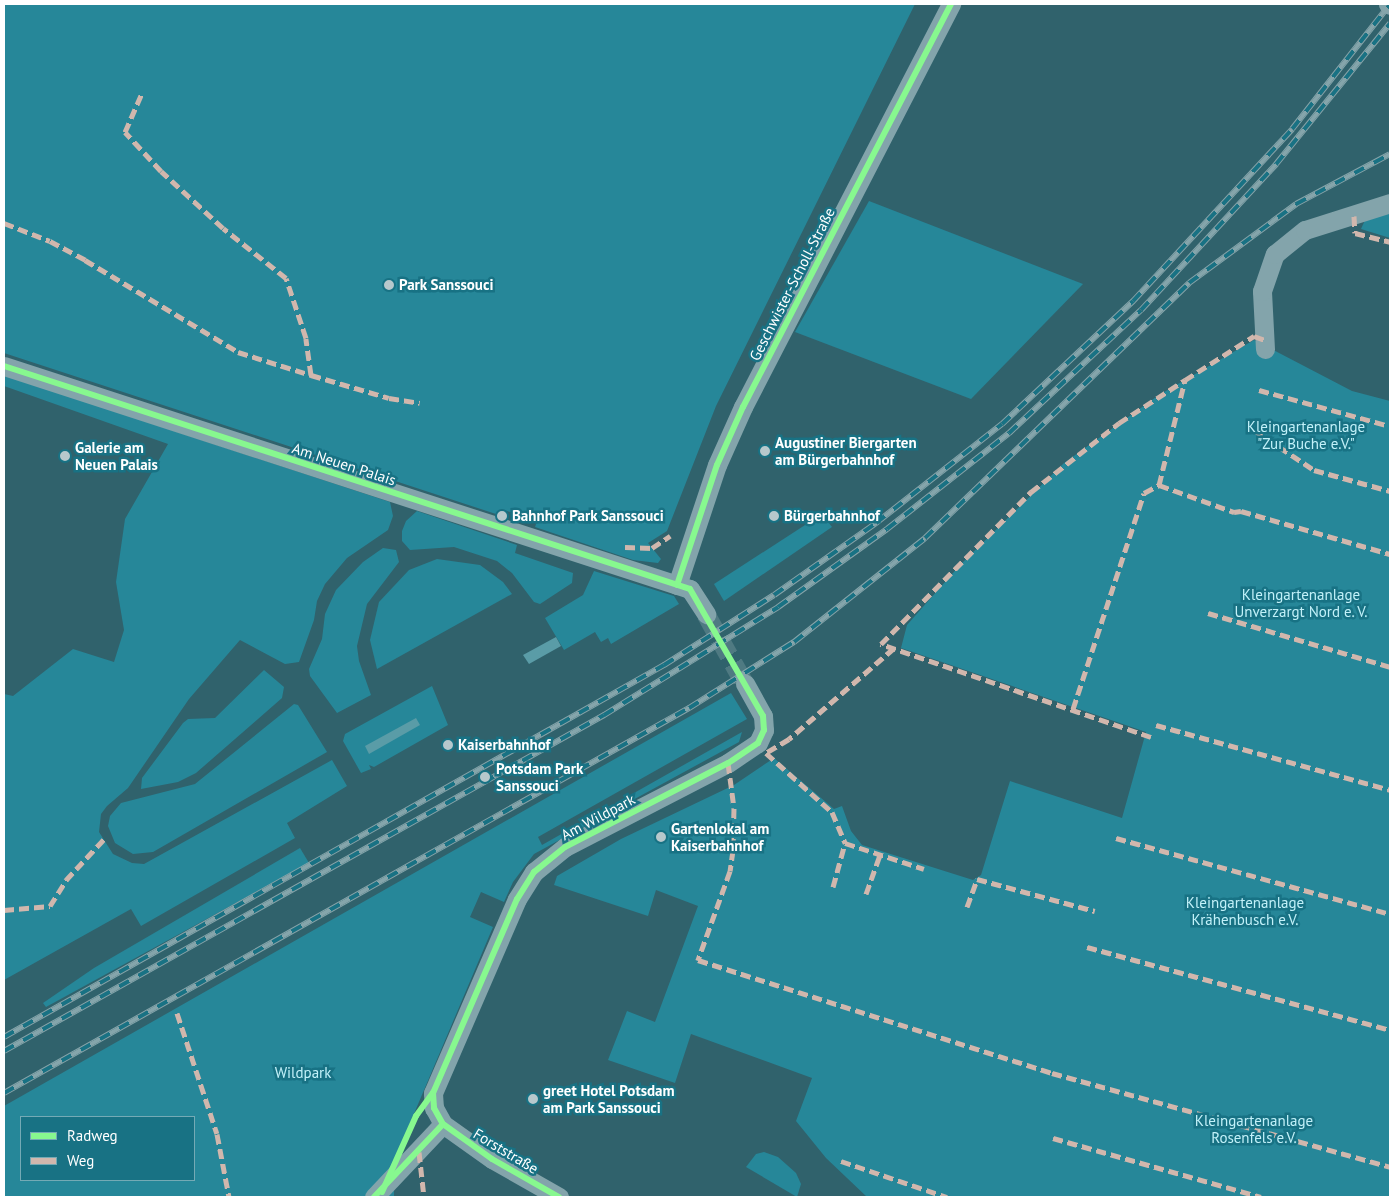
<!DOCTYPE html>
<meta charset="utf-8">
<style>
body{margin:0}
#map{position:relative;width:1394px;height:1201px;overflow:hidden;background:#30626c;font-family:"PT Sans",sans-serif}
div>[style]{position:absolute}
.green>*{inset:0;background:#268799}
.water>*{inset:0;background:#5a9ca7}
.minor-tunnel>*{height:19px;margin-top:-9.5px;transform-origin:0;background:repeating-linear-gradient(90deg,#4f7a82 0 19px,transparent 0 28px)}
.minor>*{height:19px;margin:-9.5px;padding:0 9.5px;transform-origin:9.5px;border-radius:9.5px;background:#83a4ab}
.rail>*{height:5.5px;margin-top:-2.75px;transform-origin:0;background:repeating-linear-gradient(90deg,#187284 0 11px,#85a5ab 0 22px);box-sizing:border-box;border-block:1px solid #85a5ab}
.quiet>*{height:5px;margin-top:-2.5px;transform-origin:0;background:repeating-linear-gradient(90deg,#d1b7ad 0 10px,transparent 0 15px)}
.cycleway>*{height:6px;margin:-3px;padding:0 3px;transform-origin:3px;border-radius:3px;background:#87f88f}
.dots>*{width:14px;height:14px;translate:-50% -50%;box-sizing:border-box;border:2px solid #187284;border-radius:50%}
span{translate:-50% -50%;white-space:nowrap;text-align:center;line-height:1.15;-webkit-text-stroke:5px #187284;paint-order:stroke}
.street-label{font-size:15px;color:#fff}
.poi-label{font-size:15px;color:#fff;font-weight:700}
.left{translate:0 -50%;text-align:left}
.park-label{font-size:15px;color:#c2f1f9}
.frame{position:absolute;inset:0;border:5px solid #fff;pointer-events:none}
.legend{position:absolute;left:20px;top:1116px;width:175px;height:65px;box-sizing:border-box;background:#187284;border:1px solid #74aab5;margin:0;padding:6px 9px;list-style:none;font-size:15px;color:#fff}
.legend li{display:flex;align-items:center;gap:10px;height:25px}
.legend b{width:25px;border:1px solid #74aab5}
</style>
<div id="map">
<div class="green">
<i style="clip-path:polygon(4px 4px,915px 4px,716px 406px,667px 531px,648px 543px,661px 559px,658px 563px,633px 560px,535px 527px,537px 521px,501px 509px,499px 515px,4px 353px)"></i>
<i style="clip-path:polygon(869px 201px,1083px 284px,971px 399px,795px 332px)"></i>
<i style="clip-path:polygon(1390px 212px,1390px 238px,1361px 229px,1365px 220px)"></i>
<i style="clip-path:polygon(1254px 340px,1352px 391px,1390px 401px,1390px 1197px,867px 1197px,826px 1158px,796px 1121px,812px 1078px,691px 1034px,675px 1083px,608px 1060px,627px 1011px,655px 1022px,698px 906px,656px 890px,648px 916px,554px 885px,557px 876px,621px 839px,734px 785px,774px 758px,834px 809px,842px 806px,851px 831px,862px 845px,973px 880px,981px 875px,1010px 781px,1122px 818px,1146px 732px,901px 648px,907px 625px,960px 565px,1064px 463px,1159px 395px)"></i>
<i style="clip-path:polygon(4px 375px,390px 502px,393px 516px,388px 530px,347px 558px,325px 584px,317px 601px,314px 620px,299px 662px,285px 664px,240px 640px,189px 699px,128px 788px,107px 806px,101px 814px,99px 832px,113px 854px,132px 863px,144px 864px,332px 760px,347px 786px,287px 823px,295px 838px,141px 926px,131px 909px,4px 980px,4px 694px,13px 696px,73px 649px,114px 662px,124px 630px,116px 582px,125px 519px,168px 444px,4px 386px)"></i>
<i style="clip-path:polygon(417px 511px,517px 545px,515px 553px,573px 573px,572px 583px,540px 604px,534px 602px,512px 573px,497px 561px,454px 547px,410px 550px,402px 541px,402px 531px,406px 521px)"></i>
<i style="clip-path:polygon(822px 514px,832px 527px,724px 601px,714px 584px)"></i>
<i style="clip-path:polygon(383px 548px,396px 550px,399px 562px,367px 604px,357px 646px,359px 661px,371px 695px,337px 713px,310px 676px,309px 669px,322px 639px,325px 614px,336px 590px,363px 562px)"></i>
<i style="clip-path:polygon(437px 559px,480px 565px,503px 582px,512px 594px,377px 669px,370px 640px,379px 602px,409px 570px)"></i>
<i style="clip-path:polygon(594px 571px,674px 596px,679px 604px,611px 644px,608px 638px,601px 642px,595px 632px,564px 650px,545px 618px,583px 595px)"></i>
<i style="clip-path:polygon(264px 670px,284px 687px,282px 698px,196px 773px,178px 782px,141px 789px,142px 778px,183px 723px,188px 719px,215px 718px)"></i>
<i style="clip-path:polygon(432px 686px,448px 725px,374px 767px,369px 765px,371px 769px,361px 773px,343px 741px,345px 734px)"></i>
<i style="clip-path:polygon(evenodd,731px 693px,747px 719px,538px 837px,542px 845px,742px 732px,739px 742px,534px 854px,513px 882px,504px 902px,481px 892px,470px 917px,493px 927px,394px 1161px,394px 1197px,4px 1197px,4px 1106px,731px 693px,21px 1117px,194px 1117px,194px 1180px,21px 1180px,21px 1117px)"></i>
<i style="clip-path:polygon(294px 704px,298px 705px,327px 752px,153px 852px,133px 854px,115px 843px,108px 826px,110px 816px,121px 803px,195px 784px)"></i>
<i style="clip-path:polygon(300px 848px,309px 863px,46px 1007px,43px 1003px,94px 968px)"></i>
<i style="clip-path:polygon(764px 1152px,778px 1157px,796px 1173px,801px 1184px,797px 1197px,746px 1167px,756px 1154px)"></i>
</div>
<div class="water">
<i style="clip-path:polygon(556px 637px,561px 646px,529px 664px,523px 655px)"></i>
<i style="clip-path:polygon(416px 718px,420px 725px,369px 754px,365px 746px)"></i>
</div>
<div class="minor-tunnel">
<i style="left:706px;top:614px;width:80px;rotate:60.9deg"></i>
</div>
<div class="minor">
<i style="left:1388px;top:4px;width:2px;rotate:27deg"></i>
<i style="left:1265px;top:349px;width:58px;rotate:-93deg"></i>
<i style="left:1262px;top:291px;width:39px;rotate:-71deg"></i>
<i style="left:1275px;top:254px;width:38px;rotate:-39deg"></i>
<i style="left:1305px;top:230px;width:89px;rotate:-17.6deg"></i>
<i style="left:4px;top:366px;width:721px;rotate:18.01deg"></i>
<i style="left:690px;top:589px;width:30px;rotate:57deg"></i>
<i style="left:677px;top:585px;width:126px;rotate:-71.6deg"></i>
<i style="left:717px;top:465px;width:64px;rotate:-65.9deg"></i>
<i style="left:743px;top:407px;width:454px;rotate:-62.7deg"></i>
<i style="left:374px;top:1197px;width:100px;rotate:-46.6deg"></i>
<i style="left:559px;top:1197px;width:77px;rotate:-150.4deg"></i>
<i style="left:492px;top:1159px;width:60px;rotate:-144.5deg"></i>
<i style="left:443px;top:1124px;width:18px;rotate:-119deg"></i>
<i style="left:434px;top:1108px;width:15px;rotate:-94deg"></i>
<i style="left:433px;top:1093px;width:211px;rotate:-66.6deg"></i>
<i style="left:517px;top:899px;width:32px;rotate:-58deg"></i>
<i style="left:534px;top:872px;width:40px;rotate:-39deg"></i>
<i style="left:565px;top:847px;width:183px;rotate:-27.3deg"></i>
<i style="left:728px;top:763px;width:36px;rotate:-34deg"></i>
<i style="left:758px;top:743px;width:14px;rotate:-65deg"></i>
<i style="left:764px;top:730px;width:14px;rotate:-94deg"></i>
<i style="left:763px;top:716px;width:37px;rotate:-119deg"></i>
</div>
<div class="rail">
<i style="left:4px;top:1037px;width:758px;rotate:-29.41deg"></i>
<i style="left:664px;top:665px;width:130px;rotate:-32.5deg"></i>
<i style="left:774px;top:595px;width:125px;rotate:-35.2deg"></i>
<i style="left:876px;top:523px;width:160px;rotate:-38.2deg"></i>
<i style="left:1002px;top:424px;width:180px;rotate:-43.2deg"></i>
<i style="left:1133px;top:301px;width:234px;rotate:-47.2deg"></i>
<i style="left:1292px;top:129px;width:159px;rotate:-51.9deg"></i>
<i style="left:4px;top:1051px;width:688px;rotate:-29.25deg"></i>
<i style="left:604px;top:715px;width:205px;rotate:-31.8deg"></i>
<i style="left:778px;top:607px;width:134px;rotate:-35.6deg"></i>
<i style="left:887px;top:529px;width:155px;rotate:-38.2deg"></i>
<i style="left:1009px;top:433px;width:180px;rotate:-43deg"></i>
<i style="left:1141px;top:310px;width:199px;rotate:-47.2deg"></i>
<i style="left:1276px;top:164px;width:181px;rotate:-51deg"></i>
<i style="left:4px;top:1093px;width:786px;rotate:-29.34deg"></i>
<i style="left:689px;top:708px;width:124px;rotate:-32.2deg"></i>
<i style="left:794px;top:642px;width:167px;rotate:-38.4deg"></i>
<i style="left:925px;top:538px;width:367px;rotate:-44deg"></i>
<i style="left:1189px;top:283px;width:133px;rotate:-36.4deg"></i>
<i style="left:1296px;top:204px;width:106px;rotate:-28deg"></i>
</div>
<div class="quiet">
<i style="left:1354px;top:216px;width:17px;rotate:87deg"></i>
<i style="left:1355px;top:233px;width:36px;rotate:14deg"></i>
<i style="left:4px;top:223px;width:49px;rotate:21.4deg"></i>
<i style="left:50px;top:241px;width:40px;rotate:28deg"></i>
<i style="left:85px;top:260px;width:179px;rotate:31deg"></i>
<i style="left:238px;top:352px;width:77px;rotate:17.5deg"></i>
<i style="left:311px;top:375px;width:37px;rotate:-98deg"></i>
<i style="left:306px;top:338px;width:63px;rotate:-108.4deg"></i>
<i style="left:286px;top:278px;width:80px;rotate:-141.6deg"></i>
<i style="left:223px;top:228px;width:84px;rotate:-137.4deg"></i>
<i style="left:161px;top:171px;width:53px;rotate:-132.7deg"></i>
<i style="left:125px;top:132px;width:43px;rotate:-66.4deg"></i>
<i style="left:311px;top:375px;width:81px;rotate:16.4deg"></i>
<i style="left:389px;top:398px;width:31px;rotate:9deg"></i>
<i style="left:1259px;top:390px;width:136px;rotate:15.4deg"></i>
<i style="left:1254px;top:430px;width:72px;rotate:33.7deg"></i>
<i style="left:1314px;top:470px;width:79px;rotate:15.4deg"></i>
<i style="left:1159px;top:485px;width:80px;rotate:19.8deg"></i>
<i style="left:1234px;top:512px;width:7px;rotate:-8deg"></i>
<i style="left:1241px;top:511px;width:155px;rotate:16.1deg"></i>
<i style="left:625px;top:547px;width:27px;rotate:2deg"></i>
<i style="left:652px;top:548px;width:22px;rotate:-34deg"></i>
<i style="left:1208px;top:613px;width:190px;rotate:16.5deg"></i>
<i style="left:894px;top:648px;width:139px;rotate:139.1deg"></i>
<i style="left:789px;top:739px;width:27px;rotate:149deg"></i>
<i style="left:766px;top:753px;width:89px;rotate:41.8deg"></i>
<i style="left:832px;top:812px;width:34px;rotate:67deg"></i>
<i style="left:845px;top:843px;width:83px;rotate:18.2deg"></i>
<i style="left:1073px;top:709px;width:227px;rotate:-71.8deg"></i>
<i style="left:1144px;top:493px;width:17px;rotate:-28deg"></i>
<i style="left:1159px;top:485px;width:108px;rotate:-76.1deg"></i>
<i style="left:1185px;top:380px;width:82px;rotate:-32.5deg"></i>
<i style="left:1254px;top:336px;width:12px;rotate:20deg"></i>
<i style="left:1156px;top:725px;width:243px;rotate:15.5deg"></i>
<i style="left:1151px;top:737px;width:286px;rotate:-161deg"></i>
<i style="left:881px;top:644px;width:214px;rotate:-45.4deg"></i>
<i style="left:1031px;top:492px;width:112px;rotate:-38.1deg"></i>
<i style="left:1119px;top:423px;width:79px;rotate:-33.1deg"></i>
<i style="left:728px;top:763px;width:45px;rotate:82.4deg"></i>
<i style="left:734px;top:808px;width:42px;rotate:91.4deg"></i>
<i style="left:733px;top:850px;width:21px;rotate:98deg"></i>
<i style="left:730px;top:871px;width:95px;rotate:109.8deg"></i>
<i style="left:698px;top:960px;width:372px;rotate:17.7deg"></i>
<i style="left:1052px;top:1073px;width:351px;rotate:15.5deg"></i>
<i style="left:1116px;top:838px;width:284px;rotate:15.5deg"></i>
<i style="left:833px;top:887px;width:46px;rotate:-74.7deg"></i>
<i style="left:866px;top:894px;width:41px;rotate:-70.3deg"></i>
<i style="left:967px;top:907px;width:30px;rotate:-70deg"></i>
<i style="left:977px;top:879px;width:122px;rotate:15.2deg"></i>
<i style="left:4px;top:910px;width:46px;rotate:-5deg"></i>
<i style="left:50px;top:906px;width:31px;rotate:-58deg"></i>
<i style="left:66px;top:880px;width:59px;rotate:-47.1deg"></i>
<i style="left:1087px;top:947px;width:314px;rotate:15.3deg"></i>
<i style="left:177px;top:1013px;width:127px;rotate:71.7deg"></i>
<i style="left:217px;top:1134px;width:64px;rotate:79.2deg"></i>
<i style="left:1053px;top:1138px;width:216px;rotate:15.8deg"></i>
<i style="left:419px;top:1152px;width:45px;rotate:83.7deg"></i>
<i style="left:841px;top:1161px;width:112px;rotate:18.8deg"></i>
</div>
<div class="cycleway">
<i style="left:4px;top:366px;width:721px;rotate:18.01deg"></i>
<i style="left:690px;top:589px;width:146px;rotate:60.1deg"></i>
<i style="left:763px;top:716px;width:14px;rotate:86deg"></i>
<i style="left:764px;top:730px;width:14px;rotate:115deg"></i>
<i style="left:758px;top:743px;width:36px;rotate:146deg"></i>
<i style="left:728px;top:763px;width:183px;rotate:152.7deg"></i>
<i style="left:565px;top:847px;width:40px;rotate:141deg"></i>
<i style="left:534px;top:872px;width:32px;rotate:122deg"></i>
<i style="left:517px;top:899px;width:211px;rotate:113.4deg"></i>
<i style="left:433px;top:1093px;width:15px;rotate:86deg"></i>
<i style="left:434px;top:1108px;width:18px;rotate:61deg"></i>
<i style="left:443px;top:1124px;width:60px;rotate:35.5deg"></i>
<i style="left:492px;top:1159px;width:77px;rotate:29.6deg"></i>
<i style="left:677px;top:585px;width:126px;rotate:-71.6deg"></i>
<i style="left:717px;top:465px;width:64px;rotate:-65.9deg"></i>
<i style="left:743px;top:407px;width:454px;rotate:-62.7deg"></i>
<i style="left:382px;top:1192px;width:83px;rotate:-65.9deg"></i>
<i style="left:416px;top:1116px;width:29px;rotate:-54deg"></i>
<i style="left:374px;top:1197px;width:100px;rotate:-46.6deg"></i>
</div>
<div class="dots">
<i style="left:389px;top:285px;background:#b7c8cc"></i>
<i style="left:765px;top:451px;background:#b7c8cc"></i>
<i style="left:65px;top:456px;background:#b7c8cc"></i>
<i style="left:502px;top:516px;background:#b7c8cc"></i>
<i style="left:774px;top:516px;background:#b7c8cc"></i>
<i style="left:448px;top:745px;background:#b7c8cc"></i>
<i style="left:485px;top:777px;background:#b7c8cc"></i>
<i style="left:661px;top:837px;background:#b7c8cc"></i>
<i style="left:533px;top:1099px;background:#b7c8cc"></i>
</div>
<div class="street-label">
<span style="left:792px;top:284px;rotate:-63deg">Geschwister-Scholl-Straße</span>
<span style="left:344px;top:464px;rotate:18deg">Am Neuen Palais</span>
<span style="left:598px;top:817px;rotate:-28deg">Am Wildpark</span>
<span style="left:506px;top:1151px;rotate:31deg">Forststraße</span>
</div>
<div class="poi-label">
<span class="left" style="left:399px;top:285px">Park Sanssouci</span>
<span class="left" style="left:775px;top:451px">Augustiner Biergarten<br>am Bürgerbahnhof</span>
<span class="left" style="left:75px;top:456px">Galerie am<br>Neuen Palais</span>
<span class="left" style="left:512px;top:516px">Bahnhof Park Sanssouci</span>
<span class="left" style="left:784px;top:516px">Bürgerbahnhof</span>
<span class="left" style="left:458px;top:745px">Kaiserbahnhof</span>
<span class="left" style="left:496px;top:777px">Potsdam Park<br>Sanssouci</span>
<span class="left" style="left:671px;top:837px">Gartenlokal am<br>Kaiserbahnhof</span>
<span class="left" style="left:543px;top:1099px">greet Hotel Potsdam<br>am Park Sanssouci</span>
</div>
<div class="park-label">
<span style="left:1306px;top:435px">Kleingartenanlage<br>"Zur Buche e.V."</span>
<span style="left:1301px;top:603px">Kleingartenanlage<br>Unverzargt Nord e. V.</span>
<span style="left:1245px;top:911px">Kleingartenanlage<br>Krähenbusch e.V.</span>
<span style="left:303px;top:1073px">Wildpark</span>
<span style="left:1254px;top:1129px">Kleingartenanlage<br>Rosenfels e.V.</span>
</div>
<div class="frame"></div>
<ul class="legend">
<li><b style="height:6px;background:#87f88f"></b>Radweg</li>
<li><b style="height:6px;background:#d1b7ad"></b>Weg</li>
</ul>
</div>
